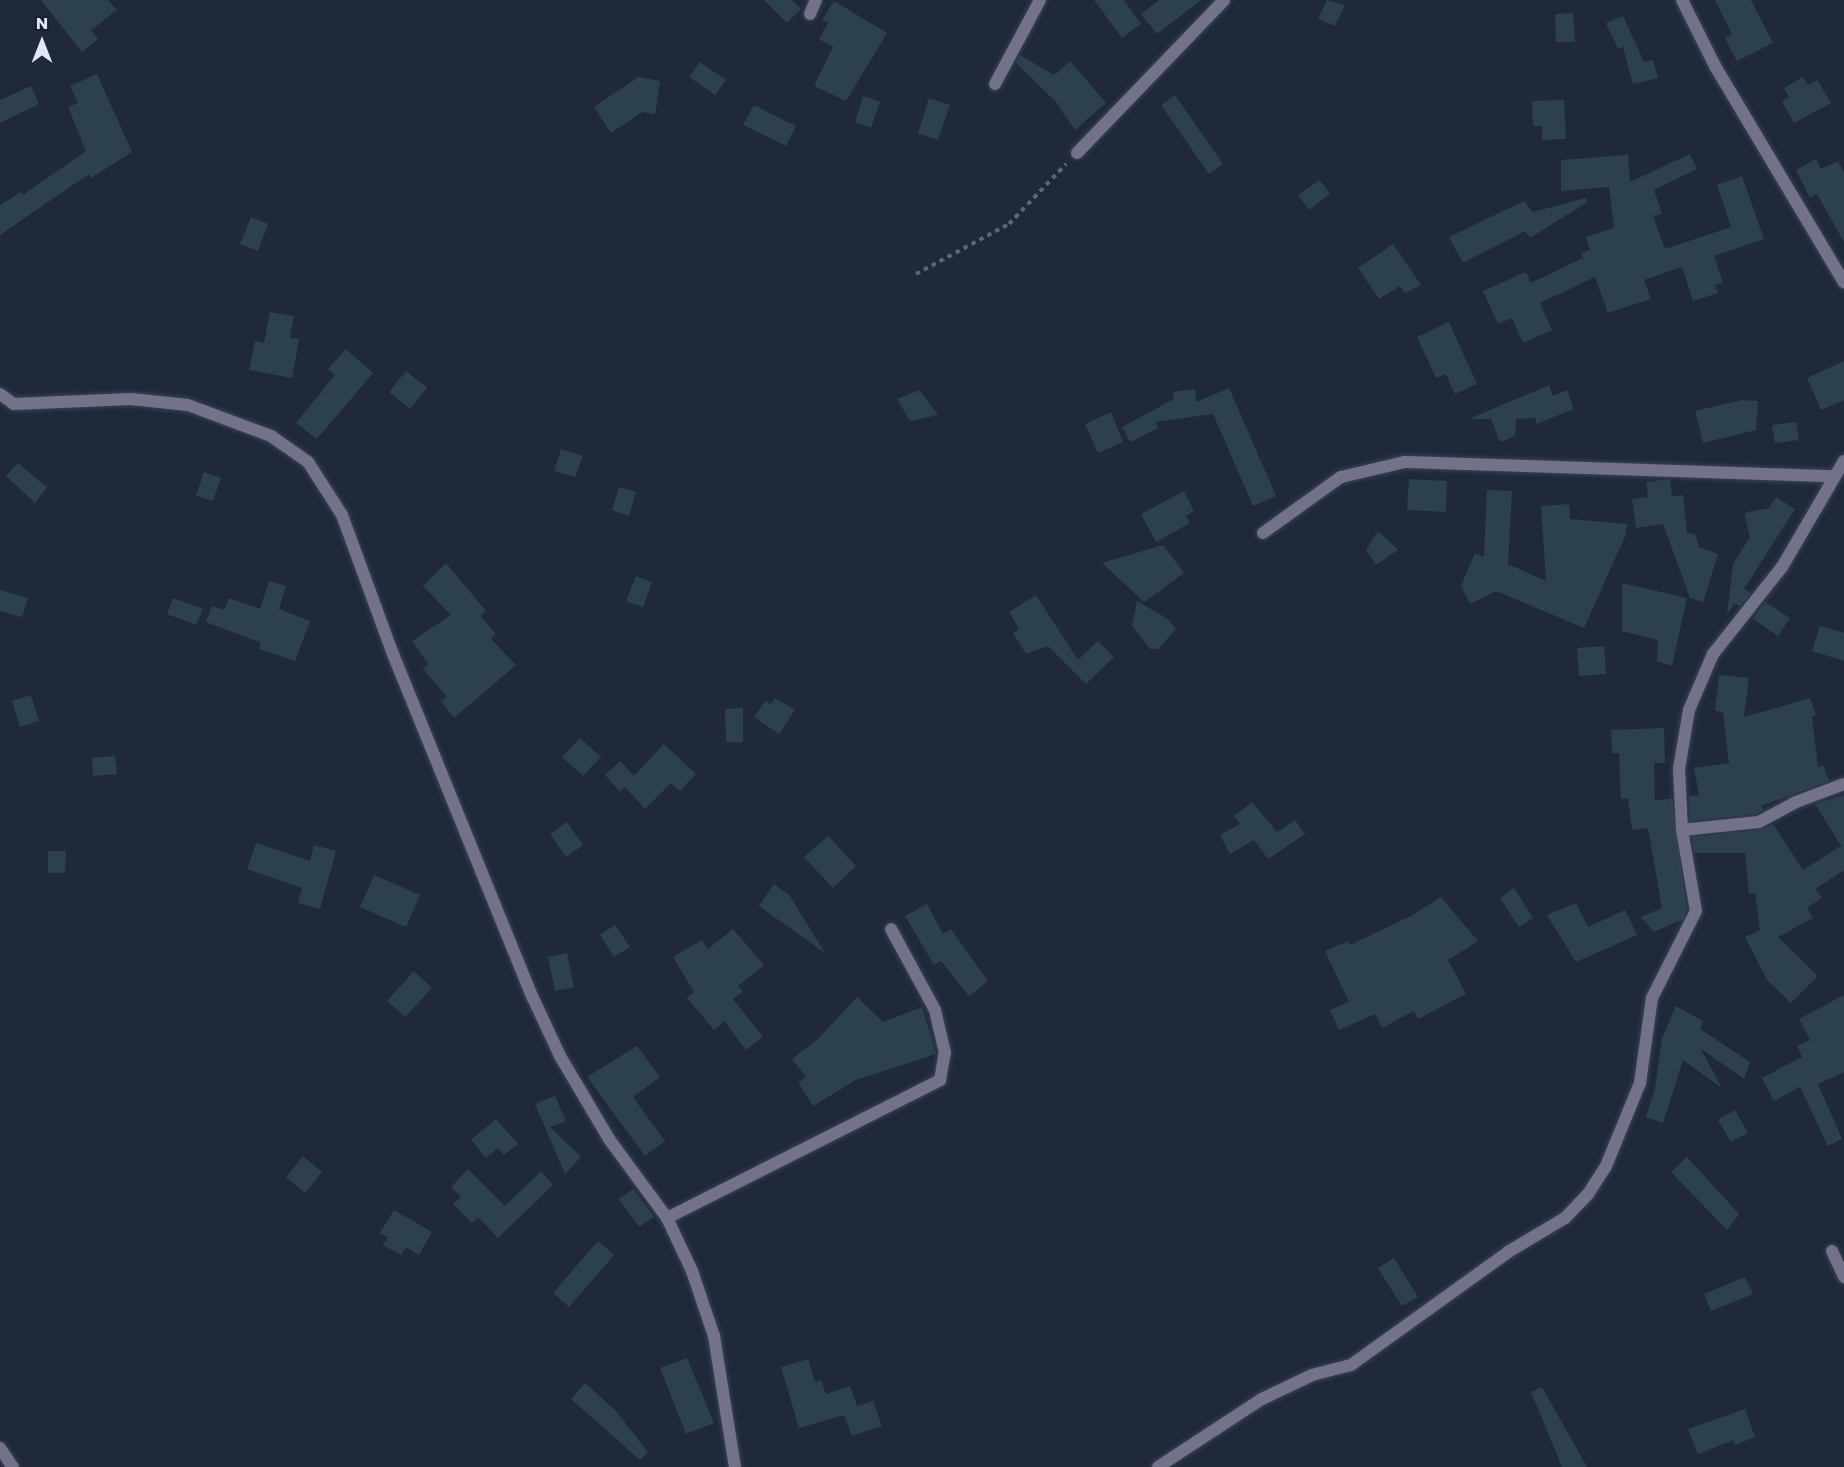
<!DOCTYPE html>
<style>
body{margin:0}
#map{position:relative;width:1844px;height:1467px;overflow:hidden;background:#1f2939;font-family:Poppins,sans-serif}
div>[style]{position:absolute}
.building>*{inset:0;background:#2d414d}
.path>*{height:4px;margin-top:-2px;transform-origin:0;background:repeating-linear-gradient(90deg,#5c6574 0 4.5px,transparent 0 9px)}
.roads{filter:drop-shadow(0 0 2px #3a4453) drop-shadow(0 0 2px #3a4453)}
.lane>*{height:12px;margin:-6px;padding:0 6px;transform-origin:6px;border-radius:6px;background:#72728b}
.street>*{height:12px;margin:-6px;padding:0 6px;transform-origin:6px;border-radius:6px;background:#72728b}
span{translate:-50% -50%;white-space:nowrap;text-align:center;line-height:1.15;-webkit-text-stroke:4.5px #161f2e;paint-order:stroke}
.north{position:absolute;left:12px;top:12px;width:60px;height:60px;-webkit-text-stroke:4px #161f2e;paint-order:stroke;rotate:0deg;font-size:16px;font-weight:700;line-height:24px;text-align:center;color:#e1e8f3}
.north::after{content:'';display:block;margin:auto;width:21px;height:27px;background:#e1e8f3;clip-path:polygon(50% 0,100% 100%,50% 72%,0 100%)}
</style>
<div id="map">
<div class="building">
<i style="clip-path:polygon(41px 0,108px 0,117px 10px,91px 30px,98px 39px,82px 52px)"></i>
<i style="clip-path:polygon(764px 0,792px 0,801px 9px,787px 23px)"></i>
<i style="clip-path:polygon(1094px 0,1124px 0,1141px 24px,1122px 38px)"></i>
<i style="clip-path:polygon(1159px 0,1201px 0,1157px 34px,1141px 14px)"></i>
<i style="clip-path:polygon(1327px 0,1345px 5px,1335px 26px,1318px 19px)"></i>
<i style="clip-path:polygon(1715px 0,1751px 0,1773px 43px,1737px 61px,1725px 38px,1732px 34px)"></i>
<i style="clip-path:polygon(834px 1px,887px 33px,846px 101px,814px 86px,833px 47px,819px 39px,828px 23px,822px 20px)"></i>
<i style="clip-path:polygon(1573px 13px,1575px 42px,1556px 42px,1555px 14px)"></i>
<i style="clip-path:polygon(1623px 16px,1644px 62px,1653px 60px,1658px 78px,1633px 84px,1623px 47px,1618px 49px,1606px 23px)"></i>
<i style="clip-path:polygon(1020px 55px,1054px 75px,1070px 61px,1106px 103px,1075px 130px,1055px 101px,1016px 63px)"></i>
<i style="clip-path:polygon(700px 62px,726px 80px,715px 95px,689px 77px)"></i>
<i style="clip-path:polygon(97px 74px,132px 152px,91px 178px,89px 174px,0 235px,0 205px,21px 192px,23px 195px,86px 151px,68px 107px,78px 103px,70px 86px)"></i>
<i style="clip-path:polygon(638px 77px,660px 81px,655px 114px,642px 112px,611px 133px,594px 107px)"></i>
<i style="clip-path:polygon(1803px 77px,1808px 85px,1817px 80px,1831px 103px,1794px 123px,1782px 101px,1789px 97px,1784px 88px)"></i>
<i style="clip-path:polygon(31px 86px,39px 104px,0 123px,0 100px)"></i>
<i style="clip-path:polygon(1175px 95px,1223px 164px,1209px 174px,1161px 105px)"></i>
<i style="clip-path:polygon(863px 96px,880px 102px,871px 128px,855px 122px)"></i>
<i style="clip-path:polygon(929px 98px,950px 105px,938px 140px,918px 133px)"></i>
<i style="clip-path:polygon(1564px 100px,1566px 139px,1542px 140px,1542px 126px,1533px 126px,1532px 101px)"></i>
<i style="clip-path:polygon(754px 105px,796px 126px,786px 146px,743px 125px)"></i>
<i style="clip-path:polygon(1690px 154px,1697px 169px,1654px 190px,1662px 214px,1653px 216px,1665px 249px,1731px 227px,1717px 185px,1742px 176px,1764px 239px,1714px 256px,1723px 283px,1715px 285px,1718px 293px,1693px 301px,1682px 267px,1644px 280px,1651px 299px,1608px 313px,1595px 277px,1540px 303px,1552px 330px,1523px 343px,1512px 318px,1498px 324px,1483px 291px,1526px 272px,1531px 283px,1583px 258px,1581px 253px,1590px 250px,1586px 237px,1614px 228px,1609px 187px,1561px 191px,1561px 160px,1628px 155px,1630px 182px)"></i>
<i style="clip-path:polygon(1816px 159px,1821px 169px,1838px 161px,1844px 173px,1844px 242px,1817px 194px,1810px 198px,1796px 170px)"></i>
<i style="clip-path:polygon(1320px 180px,1330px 194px,1309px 210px,1298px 195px)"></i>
<i style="clip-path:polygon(1586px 198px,1587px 202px,1530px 238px,1525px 231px,1463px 263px,1449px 237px,1524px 201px,1533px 212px)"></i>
<i style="clip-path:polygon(251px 217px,268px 224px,258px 251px,240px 244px)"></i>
<i style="clip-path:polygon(1393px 244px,1421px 285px,1405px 293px,1400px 286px,1379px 299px,1358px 268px)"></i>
<i style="clip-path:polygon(270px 312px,294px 316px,290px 338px,299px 339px,292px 378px,249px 370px,255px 341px,264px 343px)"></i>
<i style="clip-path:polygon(1449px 322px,1477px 384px,1455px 394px,1446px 374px,1436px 378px,1417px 337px)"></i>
<i style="clip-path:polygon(346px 349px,373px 373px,317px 439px,296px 423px,335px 375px,328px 369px)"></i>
<i style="clip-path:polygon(1844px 361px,1844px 400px,1821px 410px,1807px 378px)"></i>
<i style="clip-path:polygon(406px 371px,427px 388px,410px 409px,389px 392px)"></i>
<i style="clip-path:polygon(1549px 385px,1553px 396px,1567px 390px,1574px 409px,1536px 424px,1536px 418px,1516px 419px,1515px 436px,1500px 442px,1491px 419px,1469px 419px)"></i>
<i style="clip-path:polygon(1229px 388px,1276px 496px,1253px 506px,1213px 414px,1155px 422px,1158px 428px,1130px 442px,1122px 427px,1174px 399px,1173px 392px,1195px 389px,1196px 402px)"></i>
<i style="clip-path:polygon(919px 390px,938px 415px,910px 421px,897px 399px)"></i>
<i style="clip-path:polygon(1742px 400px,1758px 401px,1756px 430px,1703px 443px,1695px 411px)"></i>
<i style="clip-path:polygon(1111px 412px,1123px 442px,1098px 453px,1085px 424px)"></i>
<i style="clip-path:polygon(1796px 422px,1799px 440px,1775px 443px,1772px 425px)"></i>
<i style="clip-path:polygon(561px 449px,583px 456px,575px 477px,554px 471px)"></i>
<i style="clip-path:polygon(18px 463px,47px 487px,35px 503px,6px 476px)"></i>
<i style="clip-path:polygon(204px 472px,221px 478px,213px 501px,196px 496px)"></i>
<i style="clip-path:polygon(1409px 479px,1447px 481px,1446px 512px,1407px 510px)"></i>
<i style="clip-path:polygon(1670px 479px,1672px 496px,1683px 495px,1687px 533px,1695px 534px,1699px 547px,1718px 554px,1703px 602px,1690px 598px,1663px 524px,1636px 528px,1632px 499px,1648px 497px,1646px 482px)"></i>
<i style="clip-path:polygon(619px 487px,636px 492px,629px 516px,612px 510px)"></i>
<i style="clip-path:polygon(1487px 490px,1512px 491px,1508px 564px,1546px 581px,1541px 506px,1569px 504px,1570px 519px,1627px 524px,1626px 534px,1584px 628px,1496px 591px,1470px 604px,1461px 586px,1475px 553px,1484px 557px)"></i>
<i style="clip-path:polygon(1184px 491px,1194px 511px,1186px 516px,1190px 523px,1156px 542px,1141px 514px)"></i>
<i style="clip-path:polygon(1776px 497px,1795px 509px,1744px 589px,1751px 593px,1741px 606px,1734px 604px,1727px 615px,1733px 564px,1750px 537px,1744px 513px,1769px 508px)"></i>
<i style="clip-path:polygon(1378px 531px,1398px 550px,1376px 565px,1366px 550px)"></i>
<i style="clip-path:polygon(1163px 545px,1184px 573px,1144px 602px,1102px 563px)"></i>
<i style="clip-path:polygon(446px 563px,486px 611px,480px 616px,496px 634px,491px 639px,516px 665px,454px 718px,441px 701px,447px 697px,423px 669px,428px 664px,412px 641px,451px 615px,423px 586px)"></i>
<i style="clip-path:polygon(636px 576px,652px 582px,643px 607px,626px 601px)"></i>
<i style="clip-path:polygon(269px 581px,286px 586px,279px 609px,310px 621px,295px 661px,259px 649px,261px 643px,206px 622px,212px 606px,224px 610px,229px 598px,260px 609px)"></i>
<i style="clip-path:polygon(1622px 583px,1687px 598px,1672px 666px,1657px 661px,1658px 640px,1622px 631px)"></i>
<i style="clip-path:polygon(0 590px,28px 598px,22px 617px,0 611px)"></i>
<i style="clip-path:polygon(1036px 595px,1078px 660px,1098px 641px,1114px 657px,1086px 684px,1048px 646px,1026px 654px,1013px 633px,1019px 629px,1009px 612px)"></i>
<i style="clip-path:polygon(173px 598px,203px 609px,196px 625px,167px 614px)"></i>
<i style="clip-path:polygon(1137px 601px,1168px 619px,1176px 629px,1158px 649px,1150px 649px,1132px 626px)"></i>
<i style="clip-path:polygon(1765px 602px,1790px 618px,1778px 636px,1753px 619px)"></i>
<i style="clip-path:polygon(1820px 626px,1844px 633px,1844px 661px,1812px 651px)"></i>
<i style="clip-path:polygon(1604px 646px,1606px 674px,1579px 676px,1577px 648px)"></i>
<i style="clip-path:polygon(1719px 675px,1749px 678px,1744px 717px,1810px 698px,1816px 715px,1812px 716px,1818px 767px,1823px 765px,1829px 781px,1761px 806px,1764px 810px,1757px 814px,1690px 821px,1689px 796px,1699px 795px,1694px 768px,1729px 763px,1723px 712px,1715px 711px)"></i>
<i style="clip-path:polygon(31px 695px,39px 721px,20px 727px,12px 701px)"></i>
<i style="clip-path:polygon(775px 698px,795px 710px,779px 734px,754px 717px,765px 701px,771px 704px)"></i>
<i style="clip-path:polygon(743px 708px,743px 742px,726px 742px,725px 709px)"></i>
<i style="clip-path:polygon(1664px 728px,1665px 763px,1654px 763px,1655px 801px,1672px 798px,1687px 911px,1683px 919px,1654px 932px,1641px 917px,1662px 908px,1648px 828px,1632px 830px,1628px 798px,1621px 799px,1619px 753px,1612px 753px,1611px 730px)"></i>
<i style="clip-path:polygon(580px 738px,601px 757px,583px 776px,562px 757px)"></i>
<i style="clip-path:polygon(664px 744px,696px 774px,680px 791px,671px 783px,645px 809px,625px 787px,620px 792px,605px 775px,620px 761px,634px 776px)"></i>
<i style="clip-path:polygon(115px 756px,117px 774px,93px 776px,92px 758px)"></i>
<i style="clip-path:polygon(1844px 795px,1844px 870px,1815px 889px,1822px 898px,1807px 908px,1813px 918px,1778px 937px,1818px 976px,1791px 1003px,1767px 980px,1745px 937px,1760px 930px,1755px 893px,1749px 894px,1745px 853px,1694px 853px,1692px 837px,1760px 830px,1773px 824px,1803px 870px,1841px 846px,1815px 804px)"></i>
<i style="clip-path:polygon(1252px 802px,1277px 832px,1295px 820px,1305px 834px,1268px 859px,1254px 840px,1230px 854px,1220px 835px,1240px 824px,1234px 816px)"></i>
<i style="clip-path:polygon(567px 822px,583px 845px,566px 857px,550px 834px)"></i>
<i style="clip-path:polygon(828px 836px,856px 866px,833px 888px,804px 857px)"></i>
<i style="clip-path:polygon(256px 843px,310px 861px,314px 845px,336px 851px,320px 909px,298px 903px,302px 888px,247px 869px)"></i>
<i style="clip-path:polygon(48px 851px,66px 851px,65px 873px,48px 873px)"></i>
<i style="clip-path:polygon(374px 875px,420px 895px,406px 927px,360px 907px)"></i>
<i style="clip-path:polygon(774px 884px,790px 896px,825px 953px,759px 906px)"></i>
<i style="clip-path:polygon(1514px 888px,1533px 918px,1519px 927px,1500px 898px)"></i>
<i style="clip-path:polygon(1441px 897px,1478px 941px,1448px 960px,1466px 994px,1418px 1019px,1414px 1011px,1382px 1028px,1375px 1014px,1339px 1030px,1330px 1010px,1349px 1002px,1325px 951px,1348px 941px,1350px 945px,1411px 916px)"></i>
<i style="clip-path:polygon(1576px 903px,1588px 927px,1625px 910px,1637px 935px,1576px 962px,1547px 915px)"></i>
<i style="clip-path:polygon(927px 904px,943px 934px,951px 929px,988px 981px,969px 996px,941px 961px,934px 965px,905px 916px)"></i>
<i style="clip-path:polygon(615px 925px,630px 947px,614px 957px,600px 935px)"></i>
<i style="clip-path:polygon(733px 929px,764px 965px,738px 986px,743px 991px,733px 999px,763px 1037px,746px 1050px,724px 1021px,714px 1030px,687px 998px,694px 992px,673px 957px,702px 940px,708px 949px)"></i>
<i style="clip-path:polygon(567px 953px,574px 987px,555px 991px,548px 957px)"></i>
<i style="clip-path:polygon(414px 971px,432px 988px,405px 1017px,387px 1001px)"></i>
<i style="clip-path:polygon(1844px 995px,1844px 1072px,1818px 1084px,1842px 1139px,1828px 1146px,1800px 1087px,1774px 1101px,1762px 1078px,1802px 1057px,1797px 1046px,1810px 1040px,1799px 1019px)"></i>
<i style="clip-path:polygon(857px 997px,883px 1022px,922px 1007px,936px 1054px,856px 1080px,813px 1106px,798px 1082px,806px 1077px,792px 1059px,819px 1038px)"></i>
<i style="clip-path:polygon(1676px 1006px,1703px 1021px,1700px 1029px,1750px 1062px,1744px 1079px,1700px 1048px,1722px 1088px,1683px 1060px,1663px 1123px,1646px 1117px,1655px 1088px,1662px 1038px)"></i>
<i style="clip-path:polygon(637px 1046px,660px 1077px,633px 1097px,665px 1141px,645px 1156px,587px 1077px)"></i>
<i style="clip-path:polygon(555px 1096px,566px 1121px,550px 1127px,581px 1157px,565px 1174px,535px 1104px)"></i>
<i style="clip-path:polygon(1735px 1110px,1748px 1133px,1731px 1142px,1718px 1120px)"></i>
<i style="clip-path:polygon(496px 1119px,518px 1144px,504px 1155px,498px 1148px,486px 1158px,471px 1140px)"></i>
<i style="clip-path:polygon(303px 1156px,322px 1172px,305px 1193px,286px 1177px)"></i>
<i style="clip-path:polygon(1687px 1157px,1739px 1214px,1727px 1230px,1671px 1172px)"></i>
<i style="clip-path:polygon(468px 1169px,505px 1206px,541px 1171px,553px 1185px,498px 1238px,478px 1217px,472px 1223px,453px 1204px,461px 1197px,451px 1187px)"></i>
<i style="clip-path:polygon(633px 1189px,654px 1217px,639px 1227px,619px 1199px)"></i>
<i style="clip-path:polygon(394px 1210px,432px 1232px,419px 1255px,406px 1247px,401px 1255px,383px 1245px,388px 1237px,380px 1233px)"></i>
<i style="clip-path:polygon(598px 1241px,614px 1255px,569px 1307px,553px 1293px)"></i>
<i style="clip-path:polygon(1394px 1258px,1418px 1297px,1402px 1306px,1378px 1268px)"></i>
<i style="clip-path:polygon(1745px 1277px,1753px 1294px,1711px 1311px,1704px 1294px)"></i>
<i style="clip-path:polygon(687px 1358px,714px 1423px,686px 1434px,660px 1368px)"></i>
<i style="clip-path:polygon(808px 1359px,815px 1382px,821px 1380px,826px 1394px,850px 1386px,857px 1406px,873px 1401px,882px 1426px,852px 1436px,844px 1415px,799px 1428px,781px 1367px)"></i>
<i style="clip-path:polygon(585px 1383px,616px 1411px,648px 1452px,640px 1460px,571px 1399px)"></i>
<i style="clip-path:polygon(1542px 1387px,1587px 1467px,1562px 1467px,1531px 1392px)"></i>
<i style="clip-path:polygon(1745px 1409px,1755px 1437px,1735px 1445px,1733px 1440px,1698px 1454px,1688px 1429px)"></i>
</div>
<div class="path">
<i style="left:916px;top:274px;width:106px;rotate:-28.3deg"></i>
<i style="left:1009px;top:224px;width:83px;rotate:-46.5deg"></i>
</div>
<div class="roads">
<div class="lane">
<i style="left:810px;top:14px;width:15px;rotate:-67deg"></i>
<i style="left:995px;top:84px;width:95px;rotate:-61.8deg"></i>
<i style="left:1682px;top:830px;width:77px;rotate:-5.9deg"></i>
<i style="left:1759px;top:822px;width:42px;rotate:-28.4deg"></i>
<i style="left:1796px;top:802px;width:51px;rotate:-20.6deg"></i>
<i style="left:667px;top:1218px;width:306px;rotate:-26.8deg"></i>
<i style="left:940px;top:1080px;width:27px;rotate:-80deg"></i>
<i style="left:945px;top:1053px;width:44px;rotate:-103.1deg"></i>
<i style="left:935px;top:1010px;width:92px;rotate:-118.5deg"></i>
</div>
<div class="street">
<i style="left:1682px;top:0;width:74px;rotate:63.4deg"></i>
<i style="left:1715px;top:66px;width:252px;rotate:59.2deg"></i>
<i style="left:1077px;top:153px;width:212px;rotate:-46.1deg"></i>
<i style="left:0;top:394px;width:17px;rotate:36deg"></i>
<i style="left:14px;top:404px;width:117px;rotate:-2.4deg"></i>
<i style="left:131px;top:399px;width:57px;rotate:6deg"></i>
<i style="left:188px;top:405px;width:89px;rotate:20.5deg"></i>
<i style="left:271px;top:436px;width:45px;rotate:35.1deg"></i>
<i style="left:308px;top:462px;width:63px;rotate:57.3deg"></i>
<i style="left:342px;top:515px;width:148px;rotate:69.9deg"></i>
<i style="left:393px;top:654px;width:371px;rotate:67.9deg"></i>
<i style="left:533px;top:998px;width:64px;rotate:65deg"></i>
<i style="left:560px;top:1056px;width:96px;rotate:59.4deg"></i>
<i style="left:609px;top:1139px;width:98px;rotate:53.7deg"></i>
<i style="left:667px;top:1218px;width:59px;rotate:64.7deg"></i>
<i style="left:692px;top:1271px;width:69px;rotate:71.3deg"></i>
<i style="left:714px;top:1336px;width:133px;rotate:80.9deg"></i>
<i style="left:1263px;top:533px;width:96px;rotate:-35.7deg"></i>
<i style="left:1341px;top:477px;width:66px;rotate:-13.2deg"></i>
<i style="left:1405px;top:462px;width:429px;rotate:1.9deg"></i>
<i style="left:1832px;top:1251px;width:29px;rotate:65deg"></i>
<i style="left:0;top:1448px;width:23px;rotate:56deg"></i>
<i style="left:1158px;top:1467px;width:124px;rotate:-33.2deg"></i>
<i style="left:1262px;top:1399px;width:55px;rotate:-25.6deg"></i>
<i style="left:1312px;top:1375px;width:40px;rotate:-14.4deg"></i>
<i style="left:1351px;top:1365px;width:193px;rotate:-35.7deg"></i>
<i style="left:1508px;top:1252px;width:66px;rotate:-30.8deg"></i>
<i style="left:1565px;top:1218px;width:33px;rotate:-46deg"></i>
<i style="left:1588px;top:1194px;width:33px;rotate:-57deg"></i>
<i style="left:1606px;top:1166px;width:90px;rotate:-67.7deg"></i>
<i style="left:1640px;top:1083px;width:86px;rotate:-82deg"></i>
<i style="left:1652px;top:998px;width:97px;rotate:-63.2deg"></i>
<i style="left:1696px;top:911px;width:82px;rotate:-99.8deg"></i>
<i style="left:1682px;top:830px;width:61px;rotate:-92.8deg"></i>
<i style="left:1679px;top:769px;width:60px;rotate:-80.4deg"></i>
<i style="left:1689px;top:710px;width:61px;rotate:-66.8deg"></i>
<i style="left:1713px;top:654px;width:111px;rotate:-51.6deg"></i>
<i style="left:1782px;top:567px;width:123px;rotate:-59.7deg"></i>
</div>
</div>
<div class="north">N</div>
</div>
